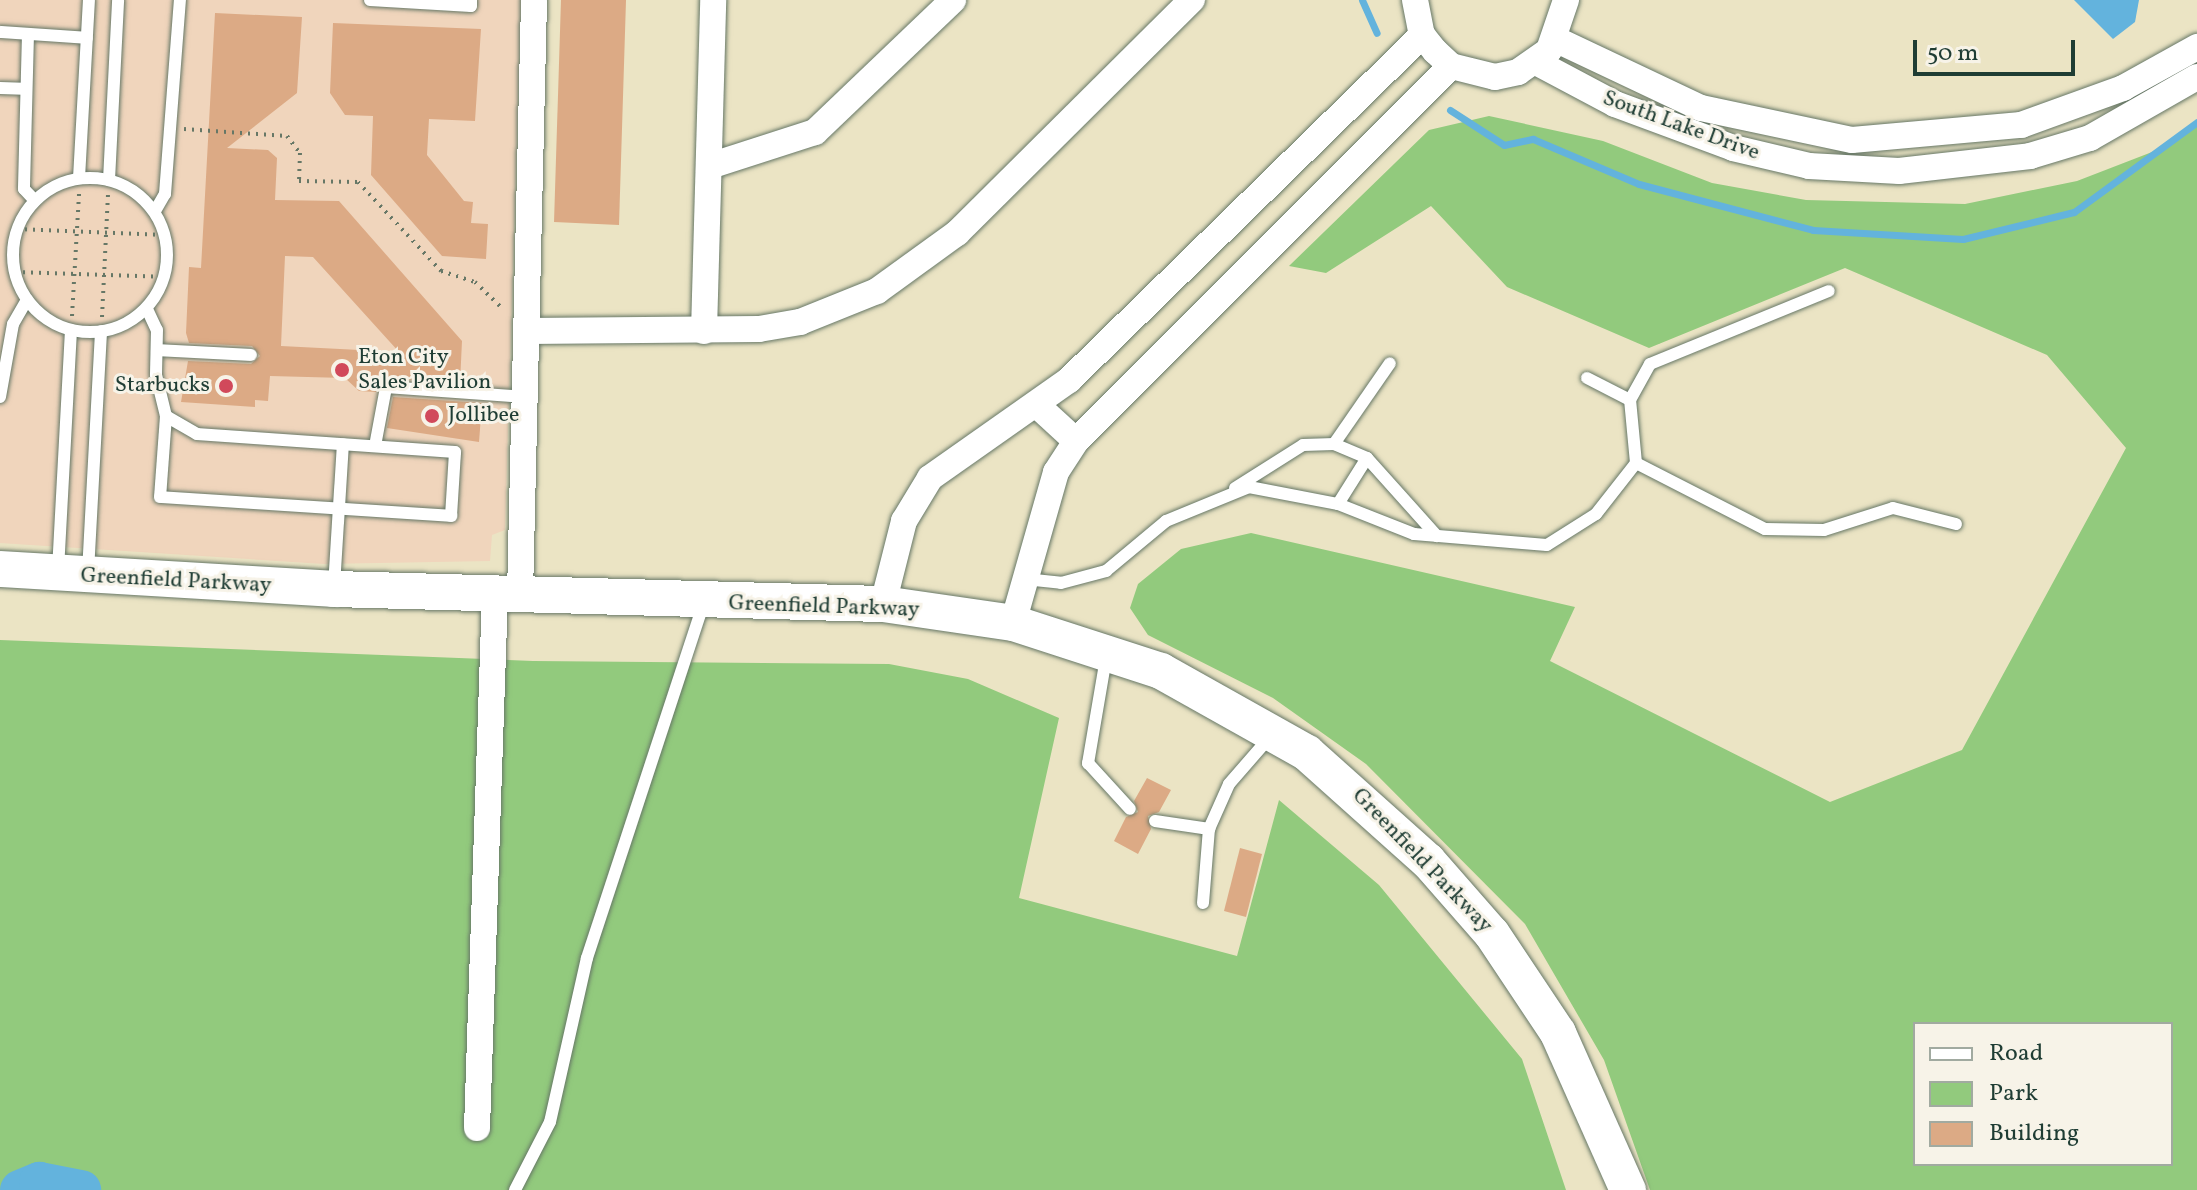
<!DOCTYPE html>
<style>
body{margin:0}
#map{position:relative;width:2197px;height:1190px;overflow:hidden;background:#ebe4c4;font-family:Vollkorn,serif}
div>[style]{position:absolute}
.built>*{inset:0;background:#f0d5bc}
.green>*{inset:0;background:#92ca7d}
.water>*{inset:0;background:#63b3dd}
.stream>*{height:7px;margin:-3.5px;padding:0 3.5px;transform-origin:3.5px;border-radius:3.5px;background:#63b3dd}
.river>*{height:40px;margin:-20px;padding:0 20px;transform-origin:20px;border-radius:20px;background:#63b3dd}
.building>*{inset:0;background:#dcaa85}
.path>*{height:4px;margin-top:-2px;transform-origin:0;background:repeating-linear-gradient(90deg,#676 0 2px,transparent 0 8px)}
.roads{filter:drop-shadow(0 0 2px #676) drop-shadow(0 0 2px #676)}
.service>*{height:12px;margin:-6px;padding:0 6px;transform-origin:6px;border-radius:6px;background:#fff}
.service>.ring{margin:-6px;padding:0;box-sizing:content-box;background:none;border:12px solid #fff;border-radius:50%}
.minor>*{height:26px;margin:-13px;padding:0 13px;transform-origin:13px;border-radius:13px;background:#fff}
.secondary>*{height:36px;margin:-18px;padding:0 18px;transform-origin:18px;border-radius:18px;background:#fff}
.dots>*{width:22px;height:22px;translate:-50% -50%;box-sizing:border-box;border:4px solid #f7f3e8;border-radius:50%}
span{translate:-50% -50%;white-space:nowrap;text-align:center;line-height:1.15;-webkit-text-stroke:6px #f7f3e8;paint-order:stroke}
.street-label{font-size:22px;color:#1f3d34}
.poi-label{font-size:22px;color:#1f3d34}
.left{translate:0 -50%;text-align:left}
.right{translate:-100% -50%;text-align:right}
.legend{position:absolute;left:1913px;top:1022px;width:260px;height:144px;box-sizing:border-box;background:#f7f3e8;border:2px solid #a1aaa0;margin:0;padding:10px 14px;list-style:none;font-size:24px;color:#1f3d34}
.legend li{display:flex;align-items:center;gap:16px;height:40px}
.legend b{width:40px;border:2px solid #a1aaa0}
.scale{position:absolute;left:1913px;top:40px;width:162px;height:36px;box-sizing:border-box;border:4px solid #1f3d34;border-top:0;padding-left:10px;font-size:24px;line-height:28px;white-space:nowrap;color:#1f3d34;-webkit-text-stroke:6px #f7f3e8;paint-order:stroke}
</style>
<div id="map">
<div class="built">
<i style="clip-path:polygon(0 0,521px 0,505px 530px,492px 535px,490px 561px,324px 564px,0 543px)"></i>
</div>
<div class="green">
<i style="clip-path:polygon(evenodd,1489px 116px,1603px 141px,1712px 183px,1806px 200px,1965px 204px,2077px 181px,2165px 147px,2197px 122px,2197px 1190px,1650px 1190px,1604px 1060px,1525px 924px,1366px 764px,1273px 698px,1148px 635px,1130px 608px,1138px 584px,1181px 549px,1251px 533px,1575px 607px,1550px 661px,1830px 802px,1962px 750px,2126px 448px,2047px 355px,1845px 268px,1649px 348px,1507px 287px,1431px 206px,1326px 273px,1289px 266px,1429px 130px,1489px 116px,2171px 1024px,2171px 1164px,1915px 1164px,1915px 1024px,2171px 1024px)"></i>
<i style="clip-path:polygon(0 640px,533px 661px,889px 664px,968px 679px,1059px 718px,1019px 898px,1237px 956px,1279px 800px,1379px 885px,1522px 1059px,1566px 1190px,0 1190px)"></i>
</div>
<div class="water">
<i style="clip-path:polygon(2074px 0,2139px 0,2135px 22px,2113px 39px)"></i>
</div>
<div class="stream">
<i style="left:1362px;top:0;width:36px;rotate:66deg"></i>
<i style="left:1450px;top:110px;width:64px;rotate:32.9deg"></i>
<i style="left:1504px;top:145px;width:30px;rotate:-12deg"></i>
<i style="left:1533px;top:139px;width:115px;rotate:23deg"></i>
<i style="left:1639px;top:184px;width:180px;rotate:14.8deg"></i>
<i style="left:1813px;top:230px;width:150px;rotate:3.4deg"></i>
<i style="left:1963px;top:239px;width:114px;rotate:-13.7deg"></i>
<i style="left:2074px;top:212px;width:152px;rotate:-36.2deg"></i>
</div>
<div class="river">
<i style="left:20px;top:1190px;width:21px;rotate:-23deg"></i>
<i style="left:39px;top:1182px;width:43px;rotate:10.8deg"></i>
</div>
<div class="building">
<i style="clip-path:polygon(561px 0,626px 0,619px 225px,554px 222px)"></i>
<i style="clip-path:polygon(evenodd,215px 13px,302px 17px,297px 93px,227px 148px,268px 150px,277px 158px,275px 200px,339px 201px,462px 341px,460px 383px,386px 378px,376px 392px,359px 391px,345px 378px,270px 376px,268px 401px,255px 400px,255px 407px,181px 402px,188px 361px,251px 364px,260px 356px,252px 346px,189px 343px,186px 333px,189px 267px,201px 268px,215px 13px,285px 256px,313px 257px,399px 352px,281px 346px,285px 256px)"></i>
<i style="clip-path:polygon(333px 23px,481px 29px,475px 121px,429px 119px,427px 155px,464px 201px,473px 202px,471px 223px,488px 224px,486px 259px,442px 256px,371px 175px,373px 116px,345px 115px,330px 93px)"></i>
<i style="clip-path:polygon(393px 397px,482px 403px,479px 442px,387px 428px)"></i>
<i style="clip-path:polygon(1147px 778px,1171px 790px,1159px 812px,1148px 816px,1151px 829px,1138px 854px,1114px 841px,1126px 817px,1138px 812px,1134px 801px)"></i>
<i style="clip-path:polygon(1240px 848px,1262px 854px,1246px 917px,1224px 911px)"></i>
</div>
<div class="path">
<i style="left:184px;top:129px;width:103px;rotate:3.9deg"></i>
<i style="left:287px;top:136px;width:21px;rotate:53deg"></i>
<i style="left:300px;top:153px;width:28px;rotate:92deg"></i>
<i style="left:299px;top:181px;width:59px;rotate:1deg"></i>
<i style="left:358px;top:182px;width:122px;rotate:47deg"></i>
<i style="left:441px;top:271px;width:36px;rotate:18deg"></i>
<i style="left:475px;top:282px;width:37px;rotate:44deg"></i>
<i style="left:17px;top:229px;width:148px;rotate:2.3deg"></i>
<i style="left:15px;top:272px;width:147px;rotate:1.9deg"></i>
<i style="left:72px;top:316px;width:123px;rotate:-86.7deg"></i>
<i style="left:102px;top:317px;width:123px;rotate:-87.2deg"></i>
</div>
<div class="roads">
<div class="service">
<i style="left:370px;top:0;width:101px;rotate:3.4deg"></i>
<i style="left:471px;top:6px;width:6px;rotate:-90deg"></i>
<i style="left:0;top:32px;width:87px;rotate:3.9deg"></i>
<i style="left:28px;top:34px;width:155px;rotate:91.5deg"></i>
<i style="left:24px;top:189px;width:16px;rotate:47deg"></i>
<i style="left:0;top:88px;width:23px;rotate:2deg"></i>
<i style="left:79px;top:178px;width:178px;rotate:-86.8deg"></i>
<i class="ring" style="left:13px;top:178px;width:142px;height:142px"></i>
<i style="left:109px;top:180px;width:180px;rotate:-87.1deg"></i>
<i style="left:155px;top:211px;width:20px;rotate:-60deg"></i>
<i style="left:165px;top:194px;width:195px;rotate:-85.6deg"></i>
<i style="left:147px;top:309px;width:23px;rotate:65deg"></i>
<i style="left:157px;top:330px;width:45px;rotate:91.3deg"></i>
<i style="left:156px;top:375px;width:42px;rotate:76.3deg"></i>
<i style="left:166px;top:416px;width:81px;rotate:94.2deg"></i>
<i style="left:160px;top:497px;width:292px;rotate:3.7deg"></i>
<i style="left:451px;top:516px;width:64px;rotate:-86.4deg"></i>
<i style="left:455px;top:452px;width:259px;rotate:-176deg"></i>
<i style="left:197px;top:434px;width:36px;rotate:-150deg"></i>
<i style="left:157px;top:350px;width:94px;rotate:3deg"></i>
<i style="left:1587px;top:378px;width:48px;rotate:27.1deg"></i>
<i style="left:0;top:397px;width:74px;rotate:-79.9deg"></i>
<i style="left:13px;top:324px;width:28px;rotate:-60deg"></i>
<i style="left:1334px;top:444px;width:98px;rotate:-55.3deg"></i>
<i style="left:375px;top:446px;width:60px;rotate:-79.4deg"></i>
<i style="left:386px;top:387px;width:140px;rotate:4.1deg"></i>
<i style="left:1636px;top:463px;width:145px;rotate:27.1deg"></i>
<i style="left:1765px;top:529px;width:59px;rotate:1deg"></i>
<i style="left:1824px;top:530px;width:72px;rotate:-17.7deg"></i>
<i style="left:1893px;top:508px;width:65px;rotate:14.3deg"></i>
<i style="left:1235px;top:488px;width:80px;rotate:-32.3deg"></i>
<i style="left:1303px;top:445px;width:31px;rotate:-2deg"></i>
<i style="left:1334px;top:444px;width:36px;rotate:23deg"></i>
<i style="left:1367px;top:458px;width:105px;rotate:48.1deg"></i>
<i style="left:1338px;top:504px;width:54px;rotate:-57.8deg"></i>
<i style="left:58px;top:570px;width:240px;rotate:-86.9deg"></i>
<i style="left:88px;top:572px;width:241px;rotate:-86.9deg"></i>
<i style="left:1025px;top:579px;width:36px;rotate:6deg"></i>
<i style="left:1061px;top:583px;width:47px;rotate:-14.9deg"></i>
<i style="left:1106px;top:571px;width:78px;rotate:-39.8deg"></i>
<i style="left:1166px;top:521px;width:90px;rotate:-22.3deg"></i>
<i style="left:1249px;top:487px;width:91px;rotate:10.8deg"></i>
<i style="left:1338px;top:504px;width:82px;rotate:21.5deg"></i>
<i style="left:1414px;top:534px;width:133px;rotate:4.7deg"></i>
<i style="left:1547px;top:545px;width:58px;rotate:-32.3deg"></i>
<i style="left:1596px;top:514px;width:65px;rotate:-51.9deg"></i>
<i style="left:1636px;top:463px;width:63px;rotate:-95.4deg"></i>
<i style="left:1630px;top:400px;width:41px;rotate:-60.9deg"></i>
<i style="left:1650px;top:364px;width:193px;rotate:-22.2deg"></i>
<i style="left:334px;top:586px;width:142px;rotate:-86.4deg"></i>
<i style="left:1106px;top:658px;width:107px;rotate:99.7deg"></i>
<i style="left:1088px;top:763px;width:62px;rotate:47.6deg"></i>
<i style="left:1155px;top:821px;width:55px;rotate:8.4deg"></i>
<i style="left:1203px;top:903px;width:74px;rotate:-85.4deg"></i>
<i style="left:1209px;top:829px;width:49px;rotate:-66deg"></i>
<i style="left:1229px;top:784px;width:61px;rotate:-49deg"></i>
<i style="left:515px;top:1190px;width:76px;rotate:-62.8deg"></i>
<i style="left:550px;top:1122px;width:168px;rotate:-77.3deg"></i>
<i style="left:587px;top:958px;width:375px;rotate:-71.8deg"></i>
</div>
<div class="minor">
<i style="left:1415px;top:0;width:36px;rotate:79deg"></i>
<i style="left:1422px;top:35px;width:21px;rotate:51deg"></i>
<i style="left:1435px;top:51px;width:22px;rotate:43deg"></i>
<i style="left:1451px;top:66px;width:45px;rotate:14deg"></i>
<i style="left:1495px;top:77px;width:24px;rotate:-12deg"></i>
<i style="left:1518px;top:72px;width:38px;rotate:-35deg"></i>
<i style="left:1549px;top:50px;width:53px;rotate:-71.2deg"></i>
<i style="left:1557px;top:40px;width:159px;rotate:25.3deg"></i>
<i style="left:1701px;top:108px;width:154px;rotate:12deg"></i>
<i style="left:1852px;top:140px;width:170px;rotate:-5.1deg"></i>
<i style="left:2021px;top:125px;width:109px;rotate:-19.9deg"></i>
<i style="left:2123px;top:88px;width:85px;rotate:-29deg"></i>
<i style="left:1536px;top:62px;width:89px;rotate:28deg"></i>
<i style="left:1615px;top:104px;width:126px;rotate:20.4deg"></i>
<i style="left:1733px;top:148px;width:78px;rotate:13.3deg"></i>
<i style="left:1809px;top:166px;width:90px;rotate:3.2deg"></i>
<i style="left:1899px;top:171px;width:132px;rotate:-6.5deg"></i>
<i style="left:2030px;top:156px;width:63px;rotate:-16.7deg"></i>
<i style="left:2090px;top:138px;width:123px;rotate:-29.7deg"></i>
<i style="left:710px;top:166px;width:110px;rotate:-17.9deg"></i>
<i style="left:815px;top:132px;width:191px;rotate:-43.7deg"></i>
<i style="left:527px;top:331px;width:232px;rotate:-0.5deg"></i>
<i style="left:759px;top:329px;width:42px;rotate:-9.7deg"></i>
<i style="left:800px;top:322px;width:83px;rotate:-21.9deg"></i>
<i style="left:877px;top:291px;width:99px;rotate:-35.9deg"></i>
<i style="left:957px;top:233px;width:331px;rotate:-44.8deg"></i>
<i style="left:704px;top:331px;width:331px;rotate:-88.4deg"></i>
<i style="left:1039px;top:407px;width:50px;rotate:42.6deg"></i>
<i style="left:520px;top:595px;width:595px;rotate:-88.65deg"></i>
<i style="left:883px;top:604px;width:86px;rotate:-75.8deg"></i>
<i style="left:904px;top:521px;width:50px;rotate:-58.8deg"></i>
<i style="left:930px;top:478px;width:170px;rotate:-35.2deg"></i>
<i style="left:1069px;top:380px;width:494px;rotate:-44.3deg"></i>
<i style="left:1013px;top:623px;width:157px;rotate:-74.1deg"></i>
<i style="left:1056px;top:472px;width:37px;rotate:-57deg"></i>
<i style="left:1076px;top:441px;width:530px;rotate:-45deg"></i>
<i style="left:477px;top:1128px;width:534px;rotate:-88.07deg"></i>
</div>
<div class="secondary">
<i style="left:0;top:569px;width:335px;rotate:3.4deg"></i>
<i style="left:334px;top:589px;width:549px;rotate:1.57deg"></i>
<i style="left:883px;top:604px;width:131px;rotate:8.3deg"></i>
<i style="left:1013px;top:623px;width:156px;rotate:18deg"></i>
<i style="left:1161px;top:671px;width:167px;rotate:29.3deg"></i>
<i style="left:1307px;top:753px;width:162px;rotate:41.8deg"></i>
<i style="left:1428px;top:861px;width:97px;rotate:48.8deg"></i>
<i style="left:1492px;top:934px;width:119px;rotate:56.3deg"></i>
<i style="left:1558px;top:1033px;width:172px;rotate:66deg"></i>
</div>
</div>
<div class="dots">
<i style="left:342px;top:370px;background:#d1495b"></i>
<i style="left:226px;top:386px;background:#d1495b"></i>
<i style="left:432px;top:416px;background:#d1495b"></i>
</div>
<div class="street-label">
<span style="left:1681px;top:126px;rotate:20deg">South Lake Drive</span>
<span style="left:176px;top:581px;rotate:3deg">Greenfield Parkway</span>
<span style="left:824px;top:607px;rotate:2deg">Greenfield Parkway</span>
<span style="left:1422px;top:861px;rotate:46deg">Greenfield Parkway</span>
</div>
<div class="poi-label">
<span class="left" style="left:358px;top:370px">Eton City<br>Sales Pavilion</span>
<span class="right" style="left:210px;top:386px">Starbucks</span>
<span class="left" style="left:448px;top:416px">Jollibee</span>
</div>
<ul class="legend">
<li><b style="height:10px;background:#fff"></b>Road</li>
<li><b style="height:22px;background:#92ca7d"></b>Park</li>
<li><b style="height:22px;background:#dcaa85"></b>Building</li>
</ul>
<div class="scale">50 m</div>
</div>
